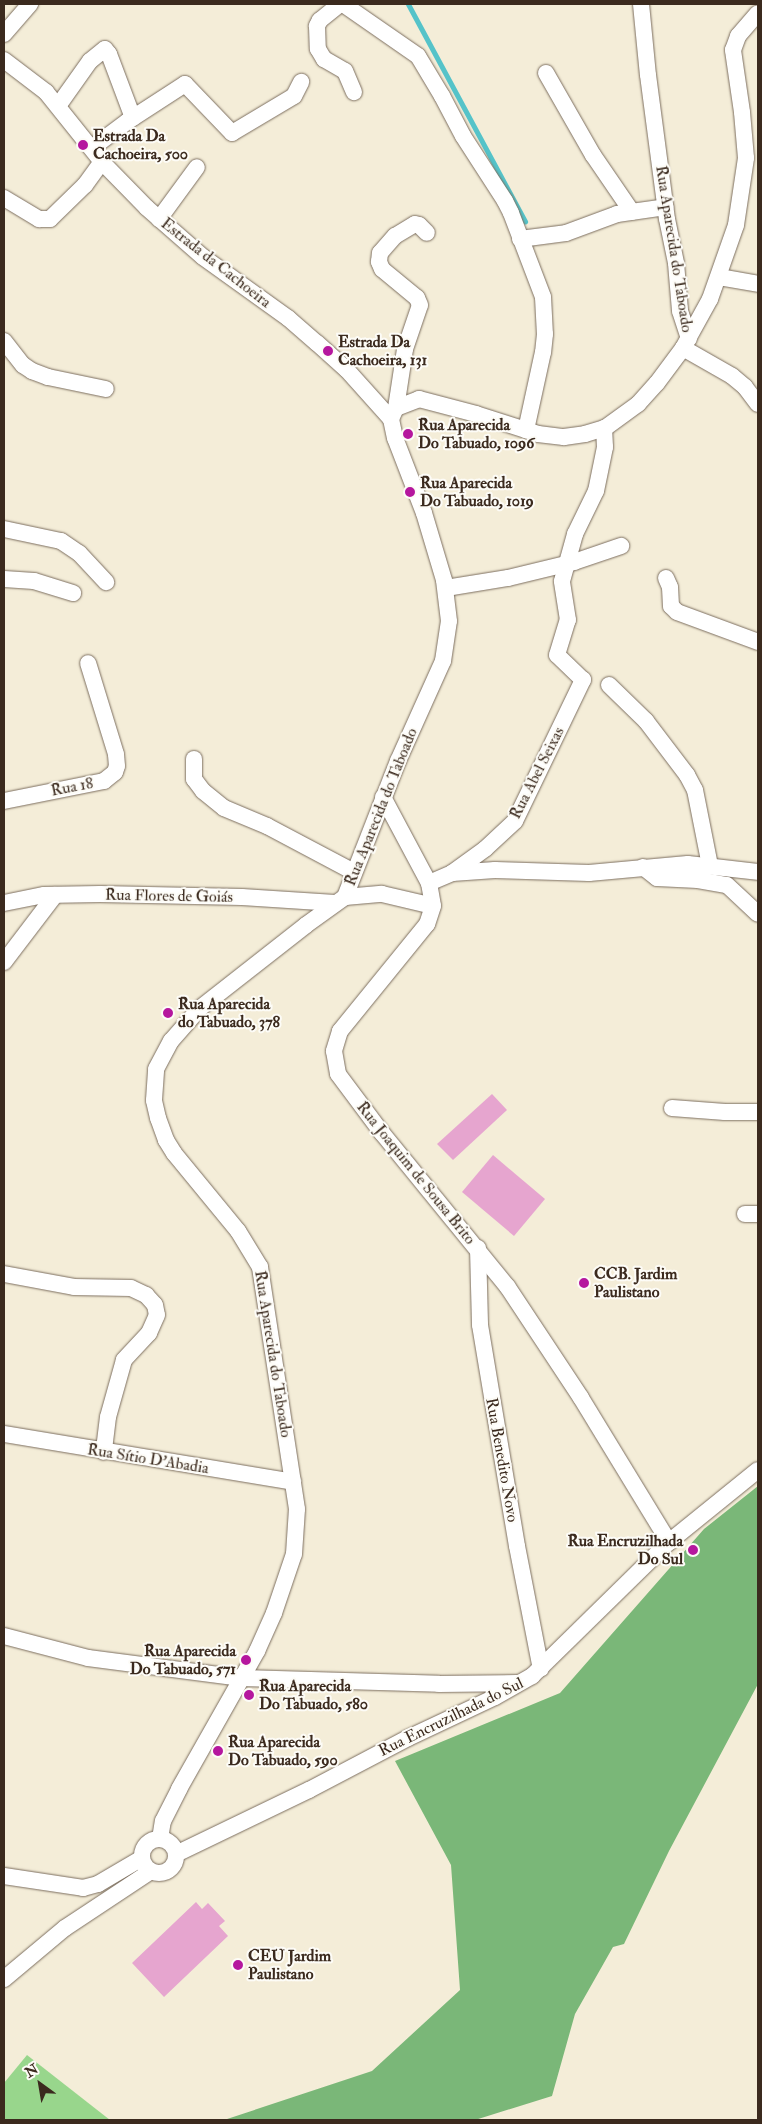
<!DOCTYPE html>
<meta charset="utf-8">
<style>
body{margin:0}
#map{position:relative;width:762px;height:2124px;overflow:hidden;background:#f4edd8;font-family:"IM FELL Double Pica",serif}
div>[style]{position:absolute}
.green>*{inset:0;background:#98d68c}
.forest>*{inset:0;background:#7ab778}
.stream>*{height:5px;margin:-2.5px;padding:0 2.5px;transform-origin:2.5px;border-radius:2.5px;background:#55c3c9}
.building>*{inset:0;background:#e6a5cf}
.roads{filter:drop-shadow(0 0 1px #7c6e5f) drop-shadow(0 0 1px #7c6e5f)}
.minor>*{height:16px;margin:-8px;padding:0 8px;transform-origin:8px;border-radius:8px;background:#fff}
.minor>.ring{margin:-8px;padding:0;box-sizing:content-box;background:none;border:16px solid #fff;border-radius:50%}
.dots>*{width:14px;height:14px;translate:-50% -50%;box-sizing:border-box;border:2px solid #fdfcf7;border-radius:50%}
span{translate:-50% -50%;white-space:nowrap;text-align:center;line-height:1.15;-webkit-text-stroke:4px #fdfcf7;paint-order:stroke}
.poi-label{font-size:16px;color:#3b2a1e;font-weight:700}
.left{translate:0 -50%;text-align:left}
.right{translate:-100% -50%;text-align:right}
.street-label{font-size:16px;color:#3b2a1e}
.frame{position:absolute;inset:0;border:5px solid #3b2a1e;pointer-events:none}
.north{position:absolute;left:15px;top:2059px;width:50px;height:50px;-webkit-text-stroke:4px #fdfcf7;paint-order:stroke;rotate:328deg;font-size:14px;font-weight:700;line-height:20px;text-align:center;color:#3b2a1e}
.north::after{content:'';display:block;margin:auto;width:18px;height:22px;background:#3b2a1e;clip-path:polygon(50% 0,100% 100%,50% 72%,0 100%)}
</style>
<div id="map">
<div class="green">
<i style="clip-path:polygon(27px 2055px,110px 2120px,4px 2120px,4px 2083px)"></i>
</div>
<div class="forest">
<i style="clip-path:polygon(758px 1486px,758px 1684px,669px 1851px,624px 1944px,613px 1947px,575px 2014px,552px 2096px,475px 2120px,224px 2120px,372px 2071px,460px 1990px,451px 1865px,395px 1761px,560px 1693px,704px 1529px)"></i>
</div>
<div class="stream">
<i style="left:408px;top:4px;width:247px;rotate:61.7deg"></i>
</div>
<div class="building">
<i style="clip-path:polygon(492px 1094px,507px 1110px,453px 1160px,437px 1144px)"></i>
<i style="clip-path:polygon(493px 1155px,545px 1199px,514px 1236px,462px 1192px)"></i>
<i style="clip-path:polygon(196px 1902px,202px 1909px,208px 1903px,225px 1921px,219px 1926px,228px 1936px,164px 1997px,132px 1963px)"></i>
</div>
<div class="roads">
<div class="minor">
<i style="left:340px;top:4px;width:26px;rotate:141deg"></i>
<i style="left:320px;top:20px;width:7px;rotate:117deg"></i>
<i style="left:317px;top:26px;width:23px;rotate:88deg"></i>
<i style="left:318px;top:49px;width:12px;rotate:59deg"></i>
<i style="left:324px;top:59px;width:24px;rotate:30deg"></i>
<i style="left:345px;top:71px;width:23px;rotate:67deg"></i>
<i style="left:343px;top:4px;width:91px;rotate:34.7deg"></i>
<i style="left:418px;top:56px;width:47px;rotate:59deg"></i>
<i style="left:442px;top:96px;width:45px;rotate:62.3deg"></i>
<i style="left:463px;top:136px;width:77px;rotate:57.1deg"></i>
<i style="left:505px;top:201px;width:13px;rotate:63deg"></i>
<i style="left:511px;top:213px;width:90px;rotate:69.1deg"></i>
<i style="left:543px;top:297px;width:37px;rotate:87deg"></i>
<i style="left:545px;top:334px;width:18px;rotate:96deg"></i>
<i style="left:543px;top:352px;width:80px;rotate:102.3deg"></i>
<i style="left:641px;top:4px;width:71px;rotate:84.4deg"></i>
<i style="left:648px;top:75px;width:145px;rotate:82.5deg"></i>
<i style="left:667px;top:219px;width:45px;rotate:78.4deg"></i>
<i style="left:676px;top:263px;width:48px;rotate:85.2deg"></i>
<i style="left:680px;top:311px;width:29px;rotate:72deg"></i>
<i style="left:4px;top:34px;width:40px;rotate:-49deg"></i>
<i style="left:4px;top:60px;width:53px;rotate:37.3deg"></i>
<i style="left:46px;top:92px;width:90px;rotate:51.3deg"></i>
<i style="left:102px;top:162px;width:64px;rotate:45.6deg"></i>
<i style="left:147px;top:208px;width:74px;rotate:41.2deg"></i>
<i style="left:203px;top:257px;width:105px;rotate:35.7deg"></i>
<i style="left:288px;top:318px;width:38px;rotate:41deg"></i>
<i style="left:317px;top:343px;width:40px;rotate:42deg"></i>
<i style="left:347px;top:370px;width:66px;rotate:48.1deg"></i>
<i style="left:546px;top:73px;width:95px;rotate:60.2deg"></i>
<i style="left:593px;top:155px;width:69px;rotate:55.6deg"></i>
<i style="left:58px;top:106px;width:55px;rotate:-54.6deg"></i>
<i style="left:90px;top:61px;width:19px;rotate:-39deg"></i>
<i style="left:105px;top:49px;width:6px;rotate:51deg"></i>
<i style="left:109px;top:54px;width:68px;rotate:69.4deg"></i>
<i style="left:92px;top:148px;width:45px;rotate:-36.9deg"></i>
<i style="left:128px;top:121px;width:68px;rotate:-33deg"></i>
<i style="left:185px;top:84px;width:68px;rotate:46.2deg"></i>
<i style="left:232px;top:133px;width:72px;rotate:-30.8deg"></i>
<i style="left:294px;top:96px;width:16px;rotate:-63deg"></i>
<i style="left:4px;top:198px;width:41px;rotate:31deg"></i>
<i style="left:39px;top:219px;width:11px"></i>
<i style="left:50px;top:219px;width:49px;rotate:-44.2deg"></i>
<i style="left:85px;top:185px;width:29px;rotate:-54deg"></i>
<i style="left:159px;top:219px;width:64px;rotate:-53.8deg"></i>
<i style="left:520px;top:239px;width:46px;rotate:-7.4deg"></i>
<i style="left:566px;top:233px;width:54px;rotate:-20.4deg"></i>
<i style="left:617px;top:214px;width:49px;rotate:-8.1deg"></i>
<i style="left:719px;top:277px;width:40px;rotate:10deg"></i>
<i style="left:4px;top:341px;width:31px;rotate:52deg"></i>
<i style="left:23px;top:365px;width:11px;rotate:34deg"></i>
<i style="left:32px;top:371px;width:17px;rotate:21deg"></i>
<i style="left:48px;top:377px;width:59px;rotate:11.7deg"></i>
<i style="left:683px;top:348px;width:56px;rotate:29.7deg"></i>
<i style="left:732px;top:376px;width:17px;rotate:40deg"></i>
<i style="left:745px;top:387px;width:21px;rotate:53deg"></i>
<i style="left:396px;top:408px;width:60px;rotate:-81.3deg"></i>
<i style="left:405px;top:349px;width:46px;rotate:-71.2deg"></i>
<i style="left:420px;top:305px;width:8px;rotate:-113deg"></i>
<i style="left:417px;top:298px;width:45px;rotate:-140.4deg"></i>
<i style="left:382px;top:269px;width:8px;rotate:-113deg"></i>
<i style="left:379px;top:262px;width:9px;rotate:-84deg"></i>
<i style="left:380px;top:253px;width:23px;rotate:-49deg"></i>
<i style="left:395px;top:236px;width:23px;rotate:-31deg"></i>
<i style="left:415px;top:224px;width:4px;rotate:14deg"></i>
<i style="left:419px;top:225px;width:11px;rotate:45deg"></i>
<i style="left:4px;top:529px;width:58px;rotate:11.9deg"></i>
<i style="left:61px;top:541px;width:22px;rotate:34deg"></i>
<i style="left:79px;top:553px;width:40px;rotate:47deg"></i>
<i style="left:666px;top:578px;width:10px;rotate:66deg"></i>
<i style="left:670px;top:587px;width:19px;rotate:87deg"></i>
<i style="left:671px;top:606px;width:8px;rotate:45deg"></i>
<i style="left:677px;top:612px;width:86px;rotate:20.3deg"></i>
<i style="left:4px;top:579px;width:30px;rotate:4deg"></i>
<i style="left:34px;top:581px;width:41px;rotate:17.1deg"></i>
<i style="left:446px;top:588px;width:63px;rotate:-9.2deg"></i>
<i style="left:508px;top:578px;width:68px;rotate:-13.6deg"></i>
<i style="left:574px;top:562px;width:50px;rotate:-18.8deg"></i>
<i style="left:609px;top:685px;width:52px;rotate:44.2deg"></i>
<i style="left:646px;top:721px;width:68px;rotate:52.8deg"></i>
<i style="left:687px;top:775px;width:17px;rotate:62deg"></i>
<i style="left:695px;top:790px;width:77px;rotate:78.8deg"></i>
<i style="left:194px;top:759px;width:20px;rotate:90deg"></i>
<i style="left:194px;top:779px;width:15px;rotate:53deg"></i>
<i style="left:203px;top:791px;width:27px;rotate:39deg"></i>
<i style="left:224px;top:808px;width:47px;rotate:22.7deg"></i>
<i style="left:267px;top:826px;width:98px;rotate:27.9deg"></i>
<i style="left:383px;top:797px;width:98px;rotate:61.9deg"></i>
<i style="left:429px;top:883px;width:23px;rotate:80deg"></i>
<i style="left:433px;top:906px;width:19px;rotate:108deg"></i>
<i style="left:427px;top:924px;width:138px;rotate:129.1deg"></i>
<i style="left:340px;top:1031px;width:21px;rotate:107deg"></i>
<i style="left:334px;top:1051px;width:23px;rotate:80deg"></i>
<i style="left:338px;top:1074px;width:74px;rotate:53.3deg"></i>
<i style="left:382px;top:1133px;width:198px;rotate:50.8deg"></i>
<i style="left:507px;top:1286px;width:134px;rotate:56.5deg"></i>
<i style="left:581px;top:1398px;width:169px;rotate:58.6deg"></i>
<i style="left:4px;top:801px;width:102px;rotate:-11.3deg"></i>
<i style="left:104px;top:781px;width:14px;rotate:-39deg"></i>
<i style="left:115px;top:772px;width:6px;rotate:-72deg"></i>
<i style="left:117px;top:766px;width:12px;rotate:-95deg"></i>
<i style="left:116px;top:754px;width:95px;rotate:-107.1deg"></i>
<i style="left:643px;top:867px;width:18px;rotate:38deg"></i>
<i style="left:657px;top:878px;width:41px;rotate:2.8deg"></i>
<i style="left:698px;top:880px;width:29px;rotate:10deg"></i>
<i style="left:727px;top:885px;width:42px;rotate:43.1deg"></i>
<i style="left:452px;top:873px;width:41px;rotate:-36deg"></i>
<i style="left:485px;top:849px;width:41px;rotate:-43deg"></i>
<i style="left:515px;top:821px;width:157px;rotate:-64.3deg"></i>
<i style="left:583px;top:680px;width:36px;rotate:-136deg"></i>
<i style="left:557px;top:655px;width:37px;rotate:-73deg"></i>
<i style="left:568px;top:620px;width:39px;rotate:-99deg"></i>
<i style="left:562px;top:581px;width:49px;rotate:-74.5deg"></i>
<i style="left:575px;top:534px;width:48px;rotate:-64deg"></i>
<i style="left:596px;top:491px;width:45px;rotate:-78.4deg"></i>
<i style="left:605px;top:447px;width:19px;rotate:-93deg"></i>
<i style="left:429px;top:883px;width:25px;rotate:-23deg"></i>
<i style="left:452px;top:873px;width:43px;rotate:-4deg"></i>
<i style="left:495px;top:870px;width:94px;rotate:1.8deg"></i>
<i style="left:589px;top:873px;width:99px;rotate:-5.2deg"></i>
<i style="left:688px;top:864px;width:70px;rotate:6.5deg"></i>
<i style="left:345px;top:897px;width:37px;rotate:-5deg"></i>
<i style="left:382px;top:894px;width:52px;rotate:13.2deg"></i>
<i style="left:4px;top:903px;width:41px;rotate:-11.3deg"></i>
<i style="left:44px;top:895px;width:56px;rotate:-1deg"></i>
<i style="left:100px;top:894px;width:142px;rotate:1.2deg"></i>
<i style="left:242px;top:897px;width:93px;rotate:3.7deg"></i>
<i style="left:4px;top:962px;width:84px;rotate:-52.7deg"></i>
<i style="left:672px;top:1108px;width:53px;rotate:4.3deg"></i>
<i style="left:725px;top:1112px;width:33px"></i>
<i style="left:745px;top:1214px;width:13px"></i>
<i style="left:478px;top:1248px;width:77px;rotate:88.5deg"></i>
<i style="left:480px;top:1325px;width:224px;rotate:80.5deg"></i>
<i style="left:517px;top:1546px;width:125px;rotate:79deg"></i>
<i style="left:4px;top:1274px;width:71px;rotate:10.5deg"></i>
<i style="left:74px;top:1287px;width:57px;rotate:1deg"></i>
<i style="left:131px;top:1288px;width:17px;rotate:25deg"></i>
<i style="left:146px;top:1295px;width:13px;rotate:48deg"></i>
<i style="left:155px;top:1305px;width:10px;rotate:79deg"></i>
<i style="left:157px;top:1315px;width:20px;rotate:114deg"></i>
<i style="left:149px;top:1333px;width:37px;rotate:133deg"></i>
<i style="left:124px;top:1360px;width:59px;rotate:105.7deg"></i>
<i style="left:108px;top:1417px;width:35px;rotate:97deg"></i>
<i style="left:4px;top:1434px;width:293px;rotate:9.4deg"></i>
<i style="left:4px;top:1636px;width:87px;rotate:14.7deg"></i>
<i style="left:88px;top:1658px;width:155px;rotate:7.4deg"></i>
<i style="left:242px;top:1678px;width:197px;rotate:1.7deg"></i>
<i style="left:439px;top:1684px;width:78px;rotate:-0.7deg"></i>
<i class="ring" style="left:142px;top:1839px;width:18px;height:18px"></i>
<i style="left:160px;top:1839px;width:18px;rotate:-81deg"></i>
<i style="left:163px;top:1821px;width:36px;rotate:-63deg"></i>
<i style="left:179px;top:1789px;width:159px;rotate:-60.5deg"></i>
<i style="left:257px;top:1651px;width:42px;rotate:-65.9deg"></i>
<i style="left:274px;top:1613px;width:62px;rotate:-71.3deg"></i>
<i style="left:294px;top:1554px;width:45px;rotate:-86.2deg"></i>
<i style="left:297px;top:1509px;width:245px;rotate:-98.7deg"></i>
<i style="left:260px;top:1267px;width:42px;rotate:-121.4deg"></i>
<i style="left:238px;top:1231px;width:101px;rotate:-129.4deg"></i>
<i style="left:174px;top:1153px;width:15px;rotate:-122deg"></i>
<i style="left:166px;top:1140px;width:23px;rotate:-110deg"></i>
<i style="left:158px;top:1118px;width:18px;rotate:-103deg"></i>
<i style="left:154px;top:1100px;width:31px;rotate:-86deg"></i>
<i style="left:156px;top:1069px;width:32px;rotate:-62deg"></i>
<i style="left:171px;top:1041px;width:43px;rotate:-48.8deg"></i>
<i style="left:199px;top:1009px;width:136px;rotate:-38.1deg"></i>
<i style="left:306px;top:925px;width:48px;rotate:-35.7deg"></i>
<i style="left:345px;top:897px;width:146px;rotate:-68.7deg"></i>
<i style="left:398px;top:761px;width:110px;rotate:-65.8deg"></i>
<i style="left:443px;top:661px;width:40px;rotate:-81.5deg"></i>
<i style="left:449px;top:621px;width:41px;rotate:-97deg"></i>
<i style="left:444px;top:580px;width:70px;rotate:-106.6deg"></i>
<i style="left:424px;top:513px;width:80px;rotate:-111.1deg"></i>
<i style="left:395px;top:438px;width:19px;rotate:-102deg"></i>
<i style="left:391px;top:419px;width:12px;rotate:-66deg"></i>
<i style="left:396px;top:408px;width:25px;rotate:-21deg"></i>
<i style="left:419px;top:399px;width:59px;rotate:14.7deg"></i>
<i style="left:476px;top:414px;width:65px;rotate:17.9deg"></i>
<i style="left:538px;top:434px;width:26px;rotate:7deg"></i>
<i style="left:564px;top:437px;width:21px;rotate:-8deg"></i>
<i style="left:585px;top:434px;width:21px;rotate:-17deg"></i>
<i style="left:605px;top:428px;width:41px;rotate:-36deg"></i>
<i style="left:638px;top:404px;width:28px;rotate:-48deg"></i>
<i style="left:657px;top:383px;width:44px;rotate:-53.4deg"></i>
<i style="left:683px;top:348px;width:56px;rotate:-61.1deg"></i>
<i style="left:710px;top:299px;width:78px;rotate:-70.6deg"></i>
<i style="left:736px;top:225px;width:68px;rotate:-81.5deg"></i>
<i style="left:746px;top:158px;width:46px;rotate:-95deg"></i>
<i style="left:742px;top:112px;width:63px;rotate:-98.3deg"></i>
<i style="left:733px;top:50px;width:15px;rotate:-70deg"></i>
<i style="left:738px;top:36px;width:30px;rotate:-49deg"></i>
<i style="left:176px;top:1854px;width:148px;rotate:-25.7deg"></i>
<i style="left:309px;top:1790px;width:112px;rotate:-27.7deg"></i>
<i style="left:408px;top:1738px;width:96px;rotate:-25.2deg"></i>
<i style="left:495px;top:1697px;width:43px;rotate:-29.6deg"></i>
<i style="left:532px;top:1676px;width:192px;rotate:-44.4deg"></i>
<i style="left:669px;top:1542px;width:114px;rotate:-39deg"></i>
<i style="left:4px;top:1876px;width:80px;rotate:8.6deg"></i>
<i style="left:83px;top:1888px;width:16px;rotate:-15deg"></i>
<i style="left:98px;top:1884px;width:51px;rotate:-30.6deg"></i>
<i style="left:4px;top:1979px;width:80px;rotate:-39.9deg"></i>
<i style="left:65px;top:1928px;width:103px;rotate:-33.5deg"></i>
</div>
</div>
<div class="dots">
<i style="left:83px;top:145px;background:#b5179e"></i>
<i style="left:328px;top:351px;background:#b5179e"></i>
<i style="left:408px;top:434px;background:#b5179e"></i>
<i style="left:410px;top:492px;background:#b5179e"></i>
<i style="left:168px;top:1013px;background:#b5179e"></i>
<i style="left:584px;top:1283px;background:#b5179e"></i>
<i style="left:693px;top:1550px;background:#b5179e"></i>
<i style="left:246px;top:1660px;background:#b5179e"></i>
<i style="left:249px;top:1695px;background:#b5179e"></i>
<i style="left:218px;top:1751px;background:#b5179e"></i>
<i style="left:238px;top:1965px;background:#b5179e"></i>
</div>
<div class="poi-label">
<span class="left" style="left:93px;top:145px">Estrada Da<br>Cachoeira, 500</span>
<span class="left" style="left:338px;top:351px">Estrada Da<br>Cachoeira, 131</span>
<span class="left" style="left:418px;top:434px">Rua Aparecida<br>Do Tabuado, 1096</span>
<span class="left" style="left:420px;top:492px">Rua Aparecida<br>Do Tabuado, 1019</span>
<span class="left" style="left:178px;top:1013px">Rua Aparecida<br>do Tabuado, 378</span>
<span class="left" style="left:594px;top:1283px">CCB. Jardim<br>Paulistano</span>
<span class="right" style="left:683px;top:1550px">Rua Encruzilhada<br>Do Sul</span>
<span class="right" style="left:236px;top:1660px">Rua Aparecida<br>Do Tabuado, 571</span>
<span class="left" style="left:259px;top:1695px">Rua Aparecida<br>Do Tabuado, 580</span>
<span class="left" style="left:228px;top:1751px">Rua Aparecida<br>Do Tabuado, 590</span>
<span class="left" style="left:248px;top:1965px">CEU Jardim<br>Paulistano</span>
</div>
<div class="street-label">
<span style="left:674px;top:249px;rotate:81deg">Rua Aparecida do Taboado</span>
<span style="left:216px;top:263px;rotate:38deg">Estrada da Cachoeira</span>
<span style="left:537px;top:773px;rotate:-63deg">Rua Abel Seixas</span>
<span style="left:72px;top:787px;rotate:-11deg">Rua 18</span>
<span style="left:381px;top:807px;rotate:-68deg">Rua Aparecida do Taboado</span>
<span style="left:169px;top:896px;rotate:1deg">Rua Flores de Goiás</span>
<span style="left:416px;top:1173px;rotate:51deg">Rua Joaquim de Sousa Brito</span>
<span style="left:273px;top:1354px;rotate:81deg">Rua Aparecida do Taboado</span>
<span style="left:148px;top:1459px;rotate:9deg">Rua Sítio D'Abadia</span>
<span style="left:502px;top:1460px;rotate:80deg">Rua Benedito Novo</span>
<span style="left:451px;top:1717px;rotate:-26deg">Rua Encruzilhada do Sul</span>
</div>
<div class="frame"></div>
<div class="north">N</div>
</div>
